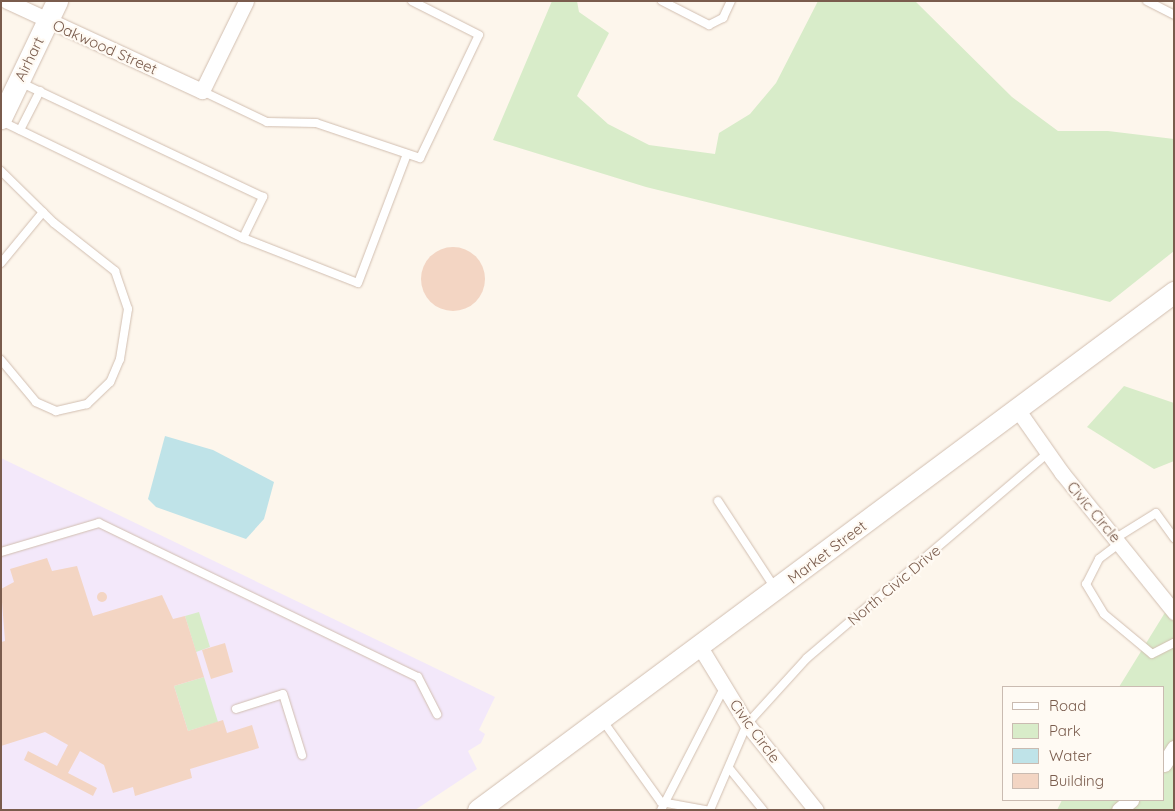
<!DOCTYPE html>
<style>
body{margin:0}
#map{position:relative;width:1175px;height:811px;overflow:hidden;background:#fdf6ec;font-family:Quicksand,sans-serif}
div>[style]{position:absolute}
.education>*{inset:0;background:#f3e8fa}
.green>*{inset:0;background:#d8ecc9}
.water>*{inset:0;background:#bfe3e8}
.building>*{inset:0;background:#f3d5c3}
.round{border-radius:50%}
.roads{filter:drop-shadow(0 0 1px #d1beb0) drop-shadow(0 0 1px #d1beb0)}
.lane>*{height:8px;margin:-4px;padding:0 4px;transform-origin:4px;border-radius:4px;background:#fff}
.street>*{height:15px;margin:-7.5px;padding:0 7.5px;transform-origin:7.5px;border-radius:7.5px;background:#fff}
.secondary>*{height:21px;margin:-10.5px;padding:0 10.5px;transform-origin:10.5px;border-radius:10.5px;background:#fff}
span{translate:-50% -50%;white-space:nowrap;text-align:center;line-height:1.15;-webkit-text-stroke:4.5px #fffaf3;paint-order:stroke}
.street-label{font-size:15px;color:#7a5c4d}
.frame{position:absolute;inset:0;border:2px solid #7a5c4d;pointer-events:none}
.legend{position:absolute;left:1002px;top:686px;width:162px;height:115px;box-sizing:border-box;background:#fffaf3;border:1px solid #cabbb1;margin:0;padding:6px 9px;list-style:none;font-size:15px;color:#7a5c4d}
.legend li{display:flex;align-items:center;gap:10px;height:25px}
.legend b{width:25px;border:1px solid #cabbb1}
</style>
<div id="map">
<div class="education">
<i style="clip-path:polygon(1px 458px,495px 697px,479px 730px,485px 734px,481px 743px,468px 751px,477px 769px,415px 810px,1px 810px)"></i>
</div>
<div class="green">
<i style="clip-path:polygon(552px 1px,577px 1px,579px 12px,609px 33px,577px 96px,608px 124px,649px 145px,715px 154px,719px 133px,750px 114px,776px 83px,818px 1px,915px 1px,1012px 97px,1058px 131px,1108px 131px,1174px 139px,1174px 251px,1110px 302px,646px 187px,493px 140px)"></i>
<i style="clip-path:polygon(1124px 386px,1174px 403px,1174px 461px,1154px 469px,1087px 427px)"></i>
<i style="clip-path:polygon(1174px 598px,1174px 810px,1057px 810px,1062px 800px,1164px 800px,1164px 687px,1119px 687px)"></i>
<i style="clip-path:polygon(199px 612px,210px 647px,196px 652px,185px 616px)"></i>
<i style="clip-path:polygon(204px 677px,218px 722px,188px 731px,174px 686px)"></i>
</div>
<div class="water">
<i style="clip-path:polygon(165px 436px,213px 450px,274px 482px,264px 519px,246px 539px,156px 507px,148px 499px)"></i>
</div>
<div class="building">
<i class="round" style="left:421px;top:247px;width:64px;height:64px"></i>
<i style="clip-path:polygon(47px 558px,52px 571px,77px 566px,93px 616px,162px 595px,173px 619px,185px 616px,204px 677px,174px 686px,188px 731px,223px 720px,227px 733px,252px 725px,259px 748px,190px 769px,192px 778px,135px 796px,133px 787px,113px 793px,104px 765px,80px 751px,68px 773px,97px 788px,93px 796px,24px 760px,28px 751px,57px 766px,68px 745px,45px 732px,1px 746px,1px 642px,5px 641px,1px 589px,14px 582px,10px 569px)"></i>
<i class="round" style="left:97px;top:592px;width:10px;height:10px"></i>
<i style="clip-path:polygon(225px 643px,233px 672px,211px 679px,202px 650px)"></i>
</div>
<div class="roads">
<div class="lane">
<i style="left:662px;top:1px;width:53px;rotate:27.1deg"></i>
<i style="left:709px;top:25px;width:16px;rotate:-27deg"></i>
<i style="left:723px;top:18px;width:19px;rotate:-65deg"></i>
<i style="left:1147px;top:1px;width:30px;rotate:27deg"></i>
<i style="left:202px;top:91px;width:72px;rotate:25.5deg"></i>
<i style="left:267px;top:122px;width:49px;rotate:1.2deg"></i>
<i style="left:316px;top:123px;width:110px;rotate:18.6deg"></i>
<i style="left:420px;top:158px;width:136px;rotate:-64.4deg"></i>
<i style="left:479px;top:35px;width:75px;rotate:-153.1deg"></i>
<i style="left:1px;top:121px;width:269px;rotate:25.8deg"></i>
<i style="left:243px;top:238px;width:46px;rotate:-64deg"></i>
<i style="left:263px;top:197px;width:269px;rotate:-154.7deg"></i>
<i style="left:20px;top:130px;width:44px;rotate:-62.9deg"></i>
<i style="left:1px;top:171px;width:74px;rotate:44.5deg"></i>
<i style="left:54px;top:223px;width:78px;rotate:38.2deg"></i>
<i style="left:115px;top:271px;width:40px;rotate:71.1deg"></i>
<i style="left:128px;top:309px;width:51px;rotate:99.1deg"></i>
<i style="left:120px;top:359px;width:25px;rotate:113deg"></i>
<i style="left:110px;top:382px;width:32px;rotate:136deg"></i>
<i style="left:87px;top:404px;width:32px;rotate:167deg"></i>
<i style="left:56px;top:411px;width:22px;rotate:-156deg"></i>
<i style="left:36px;top:402px;width:55px;rotate:-129.8deg"></i>
<i style="left:243px;top:238px;width:123px;rotate:21.4deg"></i>
<i style="left:358px;top:283px;width:138px;rotate:-69.2deg"></i>
<i style="left:1px;top:263px;width:66px;rotate:-50.5deg"></i>
<i style="left:718px;top:501px;width:104px;rotate:56.8deg"></i>
<i style="left:1116px;top:538px;width:47px;rotate:-32deg"></i>
<i style="left:1156px;top:513px;width:31px;rotate:54deg"></i>
<i style="left:1120px;top:543px;width:26px;rotate:143deg"></i>
<i style="left:1099px;top:559px;width:28px;rotate:117deg"></i>
<i style="left:1086px;top:584px;width:35px;rotate:59deg"></i>
<i style="left:1104px;top:614px;width:62px;rotate:39.8deg"></i>
<i style="left:1152px;top:654px;width:25px;rotate:-27deg"></i>
<i style="left:1px;top:552px;width:102px;rotate:-16.5deg"></i>
<i style="left:99px;top:523px;width:354px;rotate:25.8deg"></i>
<i style="left:418px;top:677px;width:42px;rotate:62.8deg"></i>
<i style="left:236px;top:709px;width:49px;rotate:-17.7deg"></i>
<i style="left:283px;top:694px;width:64px;rotate:72.7deg"></i>
<i style="left:603px;top:721px;width:100px;rotate:54.4deg"></i>
<i style="left:661px;top:802px;width:46px;rotate:10.1deg"></i>
<i style="left:729px;top:768px;width:54px;rotate:51deg"></i>
<i style="left:661px;top:810px;width:137px;rotate:-62.7deg"></i>
<i style="left:710px;top:810px;width:94px;rotate:-66.7deg"></i>
<i style="left:747px;top:724px;width:89px;rotate:-47.7deg"></i>
<i style="left:807px;top:658px;width:316px;rotate:-40.4deg"></i>
</div>
<div class="street">
<i style="left:7px;top:1px;width:215px;rotate:24.8deg"></i>
<i style="left:202px;top:91px;width:100px;rotate:-63.9deg"></i>
<i style="left:1017px;top:409px;width:78px;rotate:54.9deg"></i>
<i style="left:1062px;top:473px;width:179px;rotate:51.1deg"></i>
<i style="left:700px;top:647px;width:90px;rotate:58.6deg"></i>
<i style="left:747px;top:724px;width:110px;rotate:51.3deg"></i>
<i style="left:1164px;top:764px;width:19px;rotate:-58deg"></i>
<i style="left:1119px;top:810px;width:16px;rotate:-40deg"></i>
</div>
<div class="secondary">
<i style="left:1px;top:118px;width:130px;rotate:-64.4deg"></i>
<i style="left:478px;top:810px;width:868px;rotate:-36.66deg"></i>
</div>
</div>
<div class="street-label">
<span style="left:105px;top:47px;rotate:24deg">Oakwood Street</span>
<span style="left:29px;top:59px;rotate:-64deg">Airhart</span>
<span style="left:1094px;top:512px;rotate:50deg">Civic Circle</span>
<span style="left:827px;top:552px;rotate:-37deg">Market Street</span>
<span style="left:894px;top:585px;rotate:-40deg">North Civic Drive</span>
<span style="left:755px;top:731px;rotate:54deg">Civic Circle</span>
</div>
<div class="frame"></div>
<ul class="legend">
<li><b style="height:6px;background:#fff"></b>Road</li>
<li><b style="height:14px;background:#d8ecc9"></b>Park</li>
<li><b style="height:14px;background:#bfe3e8"></b>Water</li>
<li><b style="height:14px;background:#f3d5c3"></b>Building</li>
</ul>
</div>
